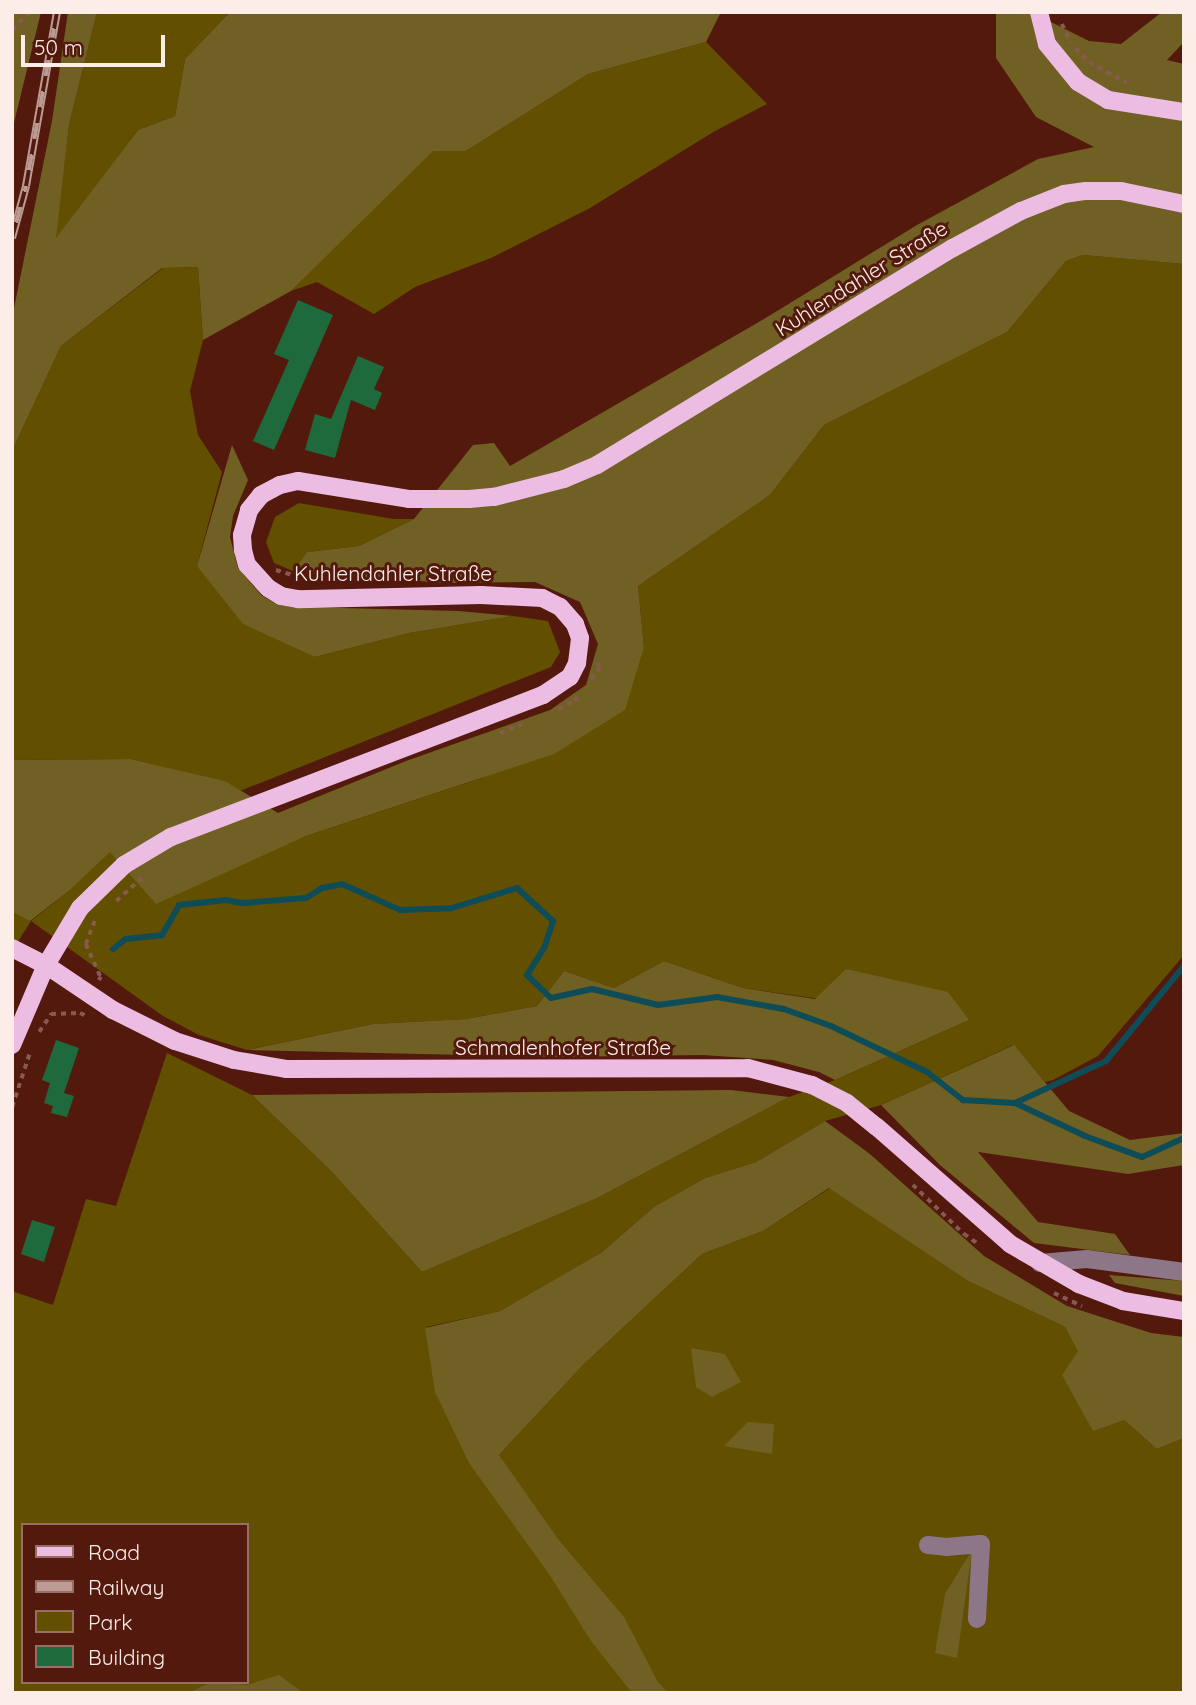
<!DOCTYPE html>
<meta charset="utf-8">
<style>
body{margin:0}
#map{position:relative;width:1196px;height:1705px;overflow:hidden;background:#53190d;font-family:Quicksand,sans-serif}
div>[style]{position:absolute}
.green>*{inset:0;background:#624f00}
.forest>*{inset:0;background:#716023}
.stream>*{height:6px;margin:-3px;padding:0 3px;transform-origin:3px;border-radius:3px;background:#0e4c57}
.building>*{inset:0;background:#1e6a3d}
.path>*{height:3.5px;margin-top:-1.75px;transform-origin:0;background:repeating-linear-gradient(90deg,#875a51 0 5px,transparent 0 10px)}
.minor>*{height:18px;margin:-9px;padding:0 9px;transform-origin:9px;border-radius:9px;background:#8e7689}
.major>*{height:18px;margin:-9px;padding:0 9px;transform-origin:9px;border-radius:9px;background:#edbce3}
.rail>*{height:8px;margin-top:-4px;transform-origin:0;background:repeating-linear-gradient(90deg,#53190d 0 16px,#bc9b94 0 32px);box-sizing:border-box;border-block:2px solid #bc9b94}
span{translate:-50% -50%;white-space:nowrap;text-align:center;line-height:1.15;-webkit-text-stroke:6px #53190d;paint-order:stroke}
.street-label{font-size:21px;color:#fdede9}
.frame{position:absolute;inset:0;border:14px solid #fdede9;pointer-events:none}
.legend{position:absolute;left:21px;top:1523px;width:228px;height:161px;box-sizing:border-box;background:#53190d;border:2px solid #976e65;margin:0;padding:9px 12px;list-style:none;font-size:21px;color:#fdede9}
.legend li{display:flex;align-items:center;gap:14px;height:35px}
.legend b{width:35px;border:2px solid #976e65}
.scale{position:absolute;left:21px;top:35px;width:144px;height:32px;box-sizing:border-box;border:4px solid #fdede9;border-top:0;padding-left:9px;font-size:21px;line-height:24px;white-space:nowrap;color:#fdede9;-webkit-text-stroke:5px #53190d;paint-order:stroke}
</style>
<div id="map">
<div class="green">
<i style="clip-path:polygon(97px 12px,230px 12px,185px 59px,175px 116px,138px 130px,55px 240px,69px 125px)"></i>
<i style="clip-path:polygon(706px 42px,767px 104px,715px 131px,590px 208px,491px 258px,415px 287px,374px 314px,317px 282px,291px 291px,433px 150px,466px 151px,588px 74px)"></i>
<i style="clip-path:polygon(evenodd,1083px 255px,1184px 264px,1184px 955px,1098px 1056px,1053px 1080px,1045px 1082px,1013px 1045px,881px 1105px,825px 1121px,756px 1162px,705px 1178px,655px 1206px,602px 1252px,500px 1311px,426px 1327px,499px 1455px,584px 1364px,702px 1254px,763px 1231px,830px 1188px,968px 1281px,1065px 1327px,1124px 1420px,1157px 1449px,1184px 1438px,1184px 1693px,12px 1693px,12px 1291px,53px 1305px,86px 1199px,116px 1206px,167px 1053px,252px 1095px,331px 1171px,422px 1272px,597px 1198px,789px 1097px,835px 1080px,969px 1020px,743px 988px,664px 961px,614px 988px,564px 971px,537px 1006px,466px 1019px,373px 1024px,247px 1050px,199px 1035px,163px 1016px,31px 921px,12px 951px,12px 912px,31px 921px,70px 890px,110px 851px,242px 863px,306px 836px,482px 778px,644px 647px,638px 586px,770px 495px,824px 425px,1007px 332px,1066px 261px,1083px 255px,23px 1525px,247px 1525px,247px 1682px,23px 1682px,23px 1525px)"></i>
<i style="clip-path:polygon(198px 267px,203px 340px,190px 391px,198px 435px,222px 472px,197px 566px,315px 657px,409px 633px,513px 616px,548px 621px,560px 652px,551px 667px,240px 791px,224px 781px,131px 759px,12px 760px,12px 451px,61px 346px,163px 268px)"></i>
<i style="clip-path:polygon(299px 503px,394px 519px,414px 519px,359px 546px,307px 552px,293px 571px,274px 563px,266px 542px,275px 517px)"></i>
</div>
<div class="forest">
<i style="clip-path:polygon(12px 12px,41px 12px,12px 131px)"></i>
<i style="clip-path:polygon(68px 12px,97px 12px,69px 125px,56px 238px,138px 130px,175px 116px,185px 59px,230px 12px,721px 12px,706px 42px,588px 74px,466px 151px,433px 151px,291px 291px,203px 340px,198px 267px,162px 268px,61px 346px,12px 451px,12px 318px,52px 121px)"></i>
<i style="clip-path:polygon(996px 12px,1031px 12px,1089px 41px,1121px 44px,1162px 12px,1184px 12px,1184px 42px,1167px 60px,1184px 64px,1184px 264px,1083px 255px,1066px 261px,1007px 332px,824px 425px,770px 495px,638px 586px,644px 647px,625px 710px,554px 754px,306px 836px,156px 904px,110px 852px,70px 890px,30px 921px,12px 912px,12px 760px,131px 759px,225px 781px,278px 813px,406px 761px,550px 710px,586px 685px,598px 644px,580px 602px,535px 582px,444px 583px,293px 571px,307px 552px,359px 546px,414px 519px,473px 445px,494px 443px,510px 466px,769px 316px,917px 225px,1038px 159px,1094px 147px,1036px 117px,996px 58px)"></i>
<i style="clip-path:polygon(232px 445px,248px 480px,233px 516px,230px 537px,238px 568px,261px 595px,278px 605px,301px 607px,459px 611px,513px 616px,409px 633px,315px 657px,243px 624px,197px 566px)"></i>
<i style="clip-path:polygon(664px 961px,743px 988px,815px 999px,846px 969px,948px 992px,969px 1020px,835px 1080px,819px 1072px,773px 1060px,703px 1055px,554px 1057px,247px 1050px,373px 1024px,466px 1019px,537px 1006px,564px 971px,614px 988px)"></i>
<i style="clip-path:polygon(1014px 1045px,1069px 1111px,1130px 1140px,1184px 1133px,1184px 1165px,1128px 1174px,978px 1152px,1038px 1222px,1115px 1234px,1130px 1255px,1034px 1243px,940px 1165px,881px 1105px)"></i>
<i style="clip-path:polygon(731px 1090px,789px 1097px,597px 1198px,422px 1272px,331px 1171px,252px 1095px)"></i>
<i style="clip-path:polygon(825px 1121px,870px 1154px,984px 1256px,1067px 1306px,1151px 1333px,1184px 1337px,1184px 1438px,1157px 1449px,1124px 1420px,1093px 1431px,1062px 1375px,1078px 1351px,1065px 1327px,968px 1281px,829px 1188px,763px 1231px,702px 1254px,584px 1364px,499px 1455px,558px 1539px,624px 1617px,658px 1682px,668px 1693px,632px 1693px,591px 1641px,549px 1574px,469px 1463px,435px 1392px,425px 1328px,500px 1311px,602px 1252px,655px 1206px,705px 1178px,756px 1162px)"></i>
<i style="clip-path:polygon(1109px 1275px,1184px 1281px,1184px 1296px,1115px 1283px)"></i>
<i style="clip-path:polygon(691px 1348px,725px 1354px,741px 1382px,712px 1397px,696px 1387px)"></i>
<i style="clip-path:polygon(748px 1422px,774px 1424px,772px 1454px,724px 1446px)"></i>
<i style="clip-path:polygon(972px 1550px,957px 1658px,935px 1653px,945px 1594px)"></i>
<i style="clip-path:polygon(279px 1675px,302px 1692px,188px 1693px,212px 1682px,247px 1685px)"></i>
</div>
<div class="stream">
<i style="left:113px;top:949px;width:16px;rotate:-38deg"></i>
<i style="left:126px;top:939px;width:36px;rotate:-6deg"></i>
<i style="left:162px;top:935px;width:34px;rotate:-60deg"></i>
<i style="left:179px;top:905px;width:47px;rotate:-6.1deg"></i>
<i style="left:226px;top:900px;width:16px;rotate:11deg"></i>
<i style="left:242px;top:903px;width:64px;rotate:-4.5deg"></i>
<i style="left:306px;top:898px;width:19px;rotate:-32deg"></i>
<i style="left:322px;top:888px;width:20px;rotate:-11deg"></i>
<i style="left:342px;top:884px;width:64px;rotate:24.1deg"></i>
<i style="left:400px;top:910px;width:29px;rotate:-2deg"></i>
<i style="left:429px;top:909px;width:23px;rotate:-2deg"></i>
<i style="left:452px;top:908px;width:68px;rotate:-17.1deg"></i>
<i style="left:517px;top:888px;width:49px;rotate:42.5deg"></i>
<i style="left:553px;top:921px;width:28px;rotate:108deg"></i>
<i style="left:544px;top:948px;width:32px;rotate:122deg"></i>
<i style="left:527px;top:975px;width:33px;rotate:44deg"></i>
<i style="left:551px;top:998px;width:42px;rotate:-12.4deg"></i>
<i style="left:592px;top:989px;width:68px;rotate:13.6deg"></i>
<i style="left:658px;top:1005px;width:60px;rotate:-7.7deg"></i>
<i style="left:717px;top:997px;width:68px;rotate:10.2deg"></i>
<i style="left:784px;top:1009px;width:50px;rotate:19.9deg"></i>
<i style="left:831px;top:1026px;width:106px;rotate:25.6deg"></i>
<i style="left:927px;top:1072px;width:46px;rotate:37.9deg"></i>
<i style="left:963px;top:1100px;width:52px;rotate:3.3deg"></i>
<i style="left:1015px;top:1103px;width:77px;rotate:25.2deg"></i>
<i style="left:1085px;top:1136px;width:61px;rotate:20.2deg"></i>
<i style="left:1142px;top:1157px;width:46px;rotate:-24.3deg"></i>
<i style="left:1015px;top:1103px;width:100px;rotate:-24.8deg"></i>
<i style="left:1106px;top:1061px;width:123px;rotate:-50.6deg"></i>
</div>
<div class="building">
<i style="clip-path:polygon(298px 300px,333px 315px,274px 450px,253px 441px,289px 360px,274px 354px)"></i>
<i style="clip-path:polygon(358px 356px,384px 367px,374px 389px,382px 393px,375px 410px,351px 400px,335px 458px,305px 450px,315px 414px,331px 419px)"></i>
<i style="clip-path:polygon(56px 1040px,79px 1048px,64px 1093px,74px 1096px,67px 1117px,51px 1113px,53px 1106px,44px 1103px,50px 1083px,42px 1080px)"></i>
<i style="clip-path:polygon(32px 1220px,55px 1227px,44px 1262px,21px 1254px)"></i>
</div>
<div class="path">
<i style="left:1062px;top:24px;width:21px;rotate:65deg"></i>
<i style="left:12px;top:30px;width:25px;rotate:-47deg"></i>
<i style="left:1076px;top:48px;width:19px;rotate:47deg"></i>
<i style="left:1089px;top:62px;width:43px;rotate:28.9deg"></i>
<i style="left:276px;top:570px;width:27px;rotate:17deg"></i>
<i style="left:302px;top:578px;width:21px"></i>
<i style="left:591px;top:679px;width:14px;rotate:-54deg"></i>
<i style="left:599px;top:668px;width:10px;rotate:-101deg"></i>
<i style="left:558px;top:709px;width:18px;rotate:-27deg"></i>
<i style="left:574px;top:701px;width:9px;rotate:-49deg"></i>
<i style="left:500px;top:733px;width:24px;rotate:-22deg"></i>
<i style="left:116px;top:901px;width:38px;rotate:-42deg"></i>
<i style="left:95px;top:921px;width:25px;rotate:111deg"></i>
<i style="left:86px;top:944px;width:36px;rotate:66deg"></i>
<i style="left:101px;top:977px;width:4px;rotate:117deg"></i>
<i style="left:39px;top:1032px;width:22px;rotate:-56deg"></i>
<i style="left:51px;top:1014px;width:29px;rotate:-2deg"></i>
<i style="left:80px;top:1013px;width:8px;rotate:23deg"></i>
<i style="left:12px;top:1107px;width:58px;rotate:-71.9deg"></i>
<i style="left:913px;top:1185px;width:71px;rotate:43.9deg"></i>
<i style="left:964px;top:1234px;width:19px;rotate:35deg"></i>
<i style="left:1054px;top:1293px;width:31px;rotate:25deg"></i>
</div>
<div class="minor">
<i style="left:1040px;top:1263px;width:47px;rotate:-4.9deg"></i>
<i style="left:1087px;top:1259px;width:98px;rotate:7.6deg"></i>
<i style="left:928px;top:1545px;width:18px;rotate:6deg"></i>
<i style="left:946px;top:1547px;width:35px;rotate:-5deg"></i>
<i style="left:981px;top:1544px;width:75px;rotate:93.1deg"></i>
</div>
<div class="major">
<i style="left:1039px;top:12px;width:33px;rotate:76deg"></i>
<i style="left:1047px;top:44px;width:49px;rotate:50.8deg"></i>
<i style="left:1078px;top:82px;width:35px;rotate:31deg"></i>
<i style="left:1108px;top:100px;width:77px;rotate:9deg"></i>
<i style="left:12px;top:948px;width:38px;rotate:27deg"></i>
<i style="left:46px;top:965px;width:81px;rotate:33.9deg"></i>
<i style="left:113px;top:1010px;width:69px;rotate:26.6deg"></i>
<i style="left:175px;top:1041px;width:62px;rotate:17.9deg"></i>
<i style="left:234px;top:1060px;width:54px;rotate:9.6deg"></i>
<i style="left:287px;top:1069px;width:461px;rotate:-0.1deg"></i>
<i style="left:748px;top:1068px;width:66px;rotate:14.9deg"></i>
<i style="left:812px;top:1085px;width:39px;rotate:27deg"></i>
<i style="left:847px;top:1103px;width:38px;rotate:39deg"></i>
<i style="left:877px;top:1127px;width:177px;rotate:41.3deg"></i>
<i style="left:1010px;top:1244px;width:80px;rotate:30.1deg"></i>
<i style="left:1079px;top:1284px;width:47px;rotate:21.1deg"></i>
<i style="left:1123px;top:1301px;width:62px;rotate:9.3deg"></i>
<i style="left:12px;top:1045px;width:87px;rotate:-67deg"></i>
<i style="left:46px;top:965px;width:66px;rotate:-59.2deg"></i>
<i style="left:80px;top:908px;width:62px;rotate:-44.3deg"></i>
<i style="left:124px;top:865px;width:55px;rotate:-30.8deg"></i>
<i style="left:171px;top:837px;width:398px;rotate:-20.9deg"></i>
<i style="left:543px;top:695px;width:32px;rotate:-34deg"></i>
<i style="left:570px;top:677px;width:16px;rotate:-63deg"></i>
<i style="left:577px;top:663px;width:25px;rotate:-83deg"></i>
<i style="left:580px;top:638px;width:15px;rotate:-110deg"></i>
<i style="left:575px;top:624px;width:23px;rotate:-131deg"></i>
<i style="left:560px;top:607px;width:20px;rotate:-153deg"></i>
<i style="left:542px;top:598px;width:61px;rotate:-177.2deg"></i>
<i style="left:481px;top:595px;width:183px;rotate:178.7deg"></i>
<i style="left:298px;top:599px;width:17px;rotate:-170deg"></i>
<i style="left:281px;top:596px;width:15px;rotate:-148deg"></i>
<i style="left:268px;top:588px;width:31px;rotate:-132deg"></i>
<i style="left:247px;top:565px;width:16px;rotate:-105deg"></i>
<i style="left:243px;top:550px;width:15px;rotate:-94deg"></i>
<i style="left:242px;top:535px;width:26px;rotate:-74deg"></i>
<i style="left:249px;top:510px;width:19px;rotate:-51deg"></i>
<i style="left:261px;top:495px;width:21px;rotate:-28deg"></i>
<i style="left:280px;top:485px;width:18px;rotate:-13deg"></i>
<i style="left:298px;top:481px;width:112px;rotate:9.2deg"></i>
<i style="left:409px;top:499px;width:60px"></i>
<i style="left:469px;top:499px;width:25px;rotate:-5deg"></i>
<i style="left:494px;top:497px;width:72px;rotate:-14.4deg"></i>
<i style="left:564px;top:479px;width:36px;rotate:-23deg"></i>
<i style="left:597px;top:465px;width:417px;rotate:-31.4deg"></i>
<i style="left:953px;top:248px;width:77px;rotate:-28.6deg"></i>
<i style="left:1021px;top:211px;width:46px;rotate:-21.6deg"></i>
<i style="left:1064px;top:194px;width:22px;rotate:-8deg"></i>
<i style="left:1086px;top:191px;width:35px"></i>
<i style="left:1121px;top:191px;width:64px;rotate:11.7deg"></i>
</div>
<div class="rail">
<i style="left:12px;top:238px;width:54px;rotate:-74.9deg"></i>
<i style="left:26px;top:186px;width:177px;rotate:-79.9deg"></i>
</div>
<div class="street-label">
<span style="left:861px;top:278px;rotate:-32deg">Kuhlendahler Straße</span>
<span style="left:393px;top:573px">Kuhlendahler Straße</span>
<span style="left:563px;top:1047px">Schmalenhofer Straße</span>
</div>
<div class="frame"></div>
<ul class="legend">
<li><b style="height:9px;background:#edbce3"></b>Road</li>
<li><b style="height:9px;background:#bc9b94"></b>Railway</li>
<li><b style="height:19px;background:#624f00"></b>Park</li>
<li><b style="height:19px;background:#1e6a3d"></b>Building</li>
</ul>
<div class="scale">50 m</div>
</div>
